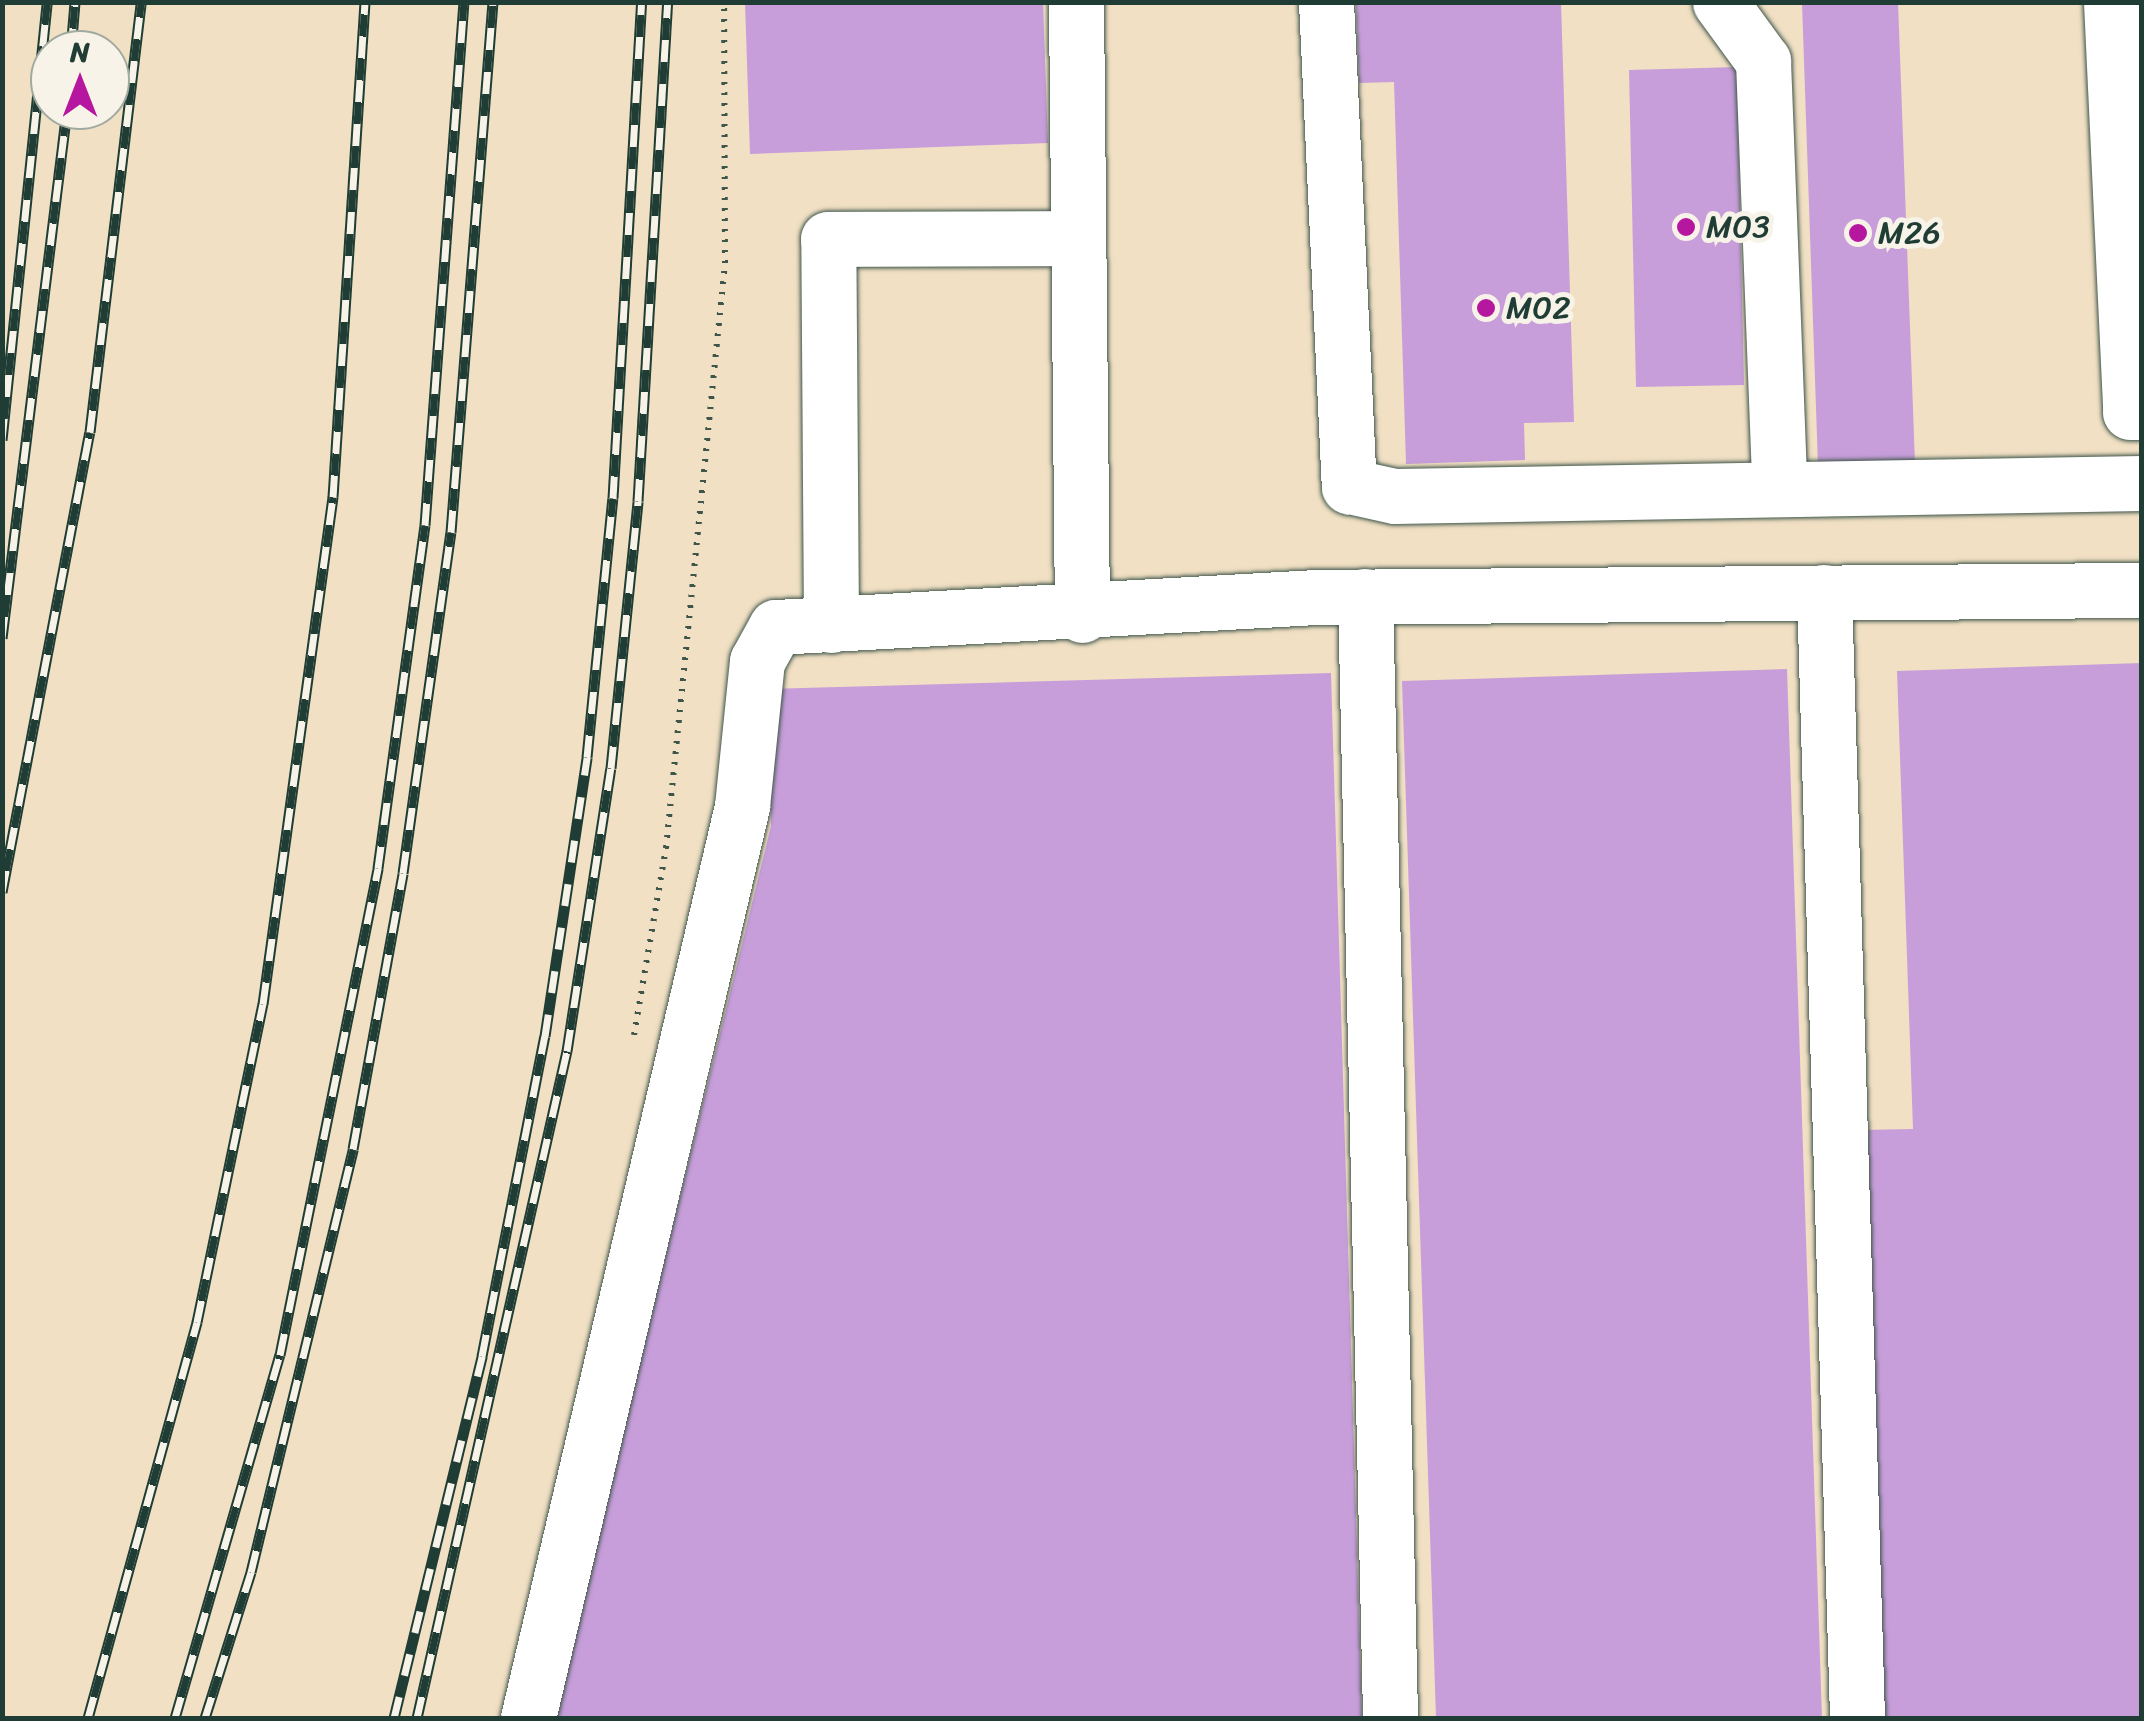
<!DOCTYPE html>
<style>
body{margin:0}
#map{position:relative;width:2144px;height:1721px;overflow:hidden;background:#f1e0c4;font-family:Sriracha,sans-serif}
div>[style]{position:absolute}
.building>*{inset:0;background:#c79eda}
.path>*{height:6px;margin-top:-3px;transform-origin:0;background:repeating-linear-gradient(90deg,#3e554a 0 2.5px,transparent 0 10.5px)}
.roads{filter:drop-shadow(0 0 2px #3e554a) drop-shadow(0 0 2px #3e554a)}
.minor>*{height:55px;margin:-27.5px;padding:0 27.5px;transform-origin:27.5px;border-radius:27.5px;background:#fff}
.rail>*{height:11px;margin-top:-5.5px;transform-origin:0;background:repeating-linear-gradient(90deg,#f7f3e8 0 22px,#1f3d34 0 44px);box-sizing:border-box;border-block:2px solid #1f3d34}
.dots>*{width:28px;height:28px;translate:-50% -50%;box-sizing:border-box;border:5px solid #f7f3e8;border-radius:50%}
span{translate:-50% -50%;white-space:nowrap;text-align:center;line-height:1.15;-webkit-text-stroke:10px #f7f3e8;paint-order:stroke}
.poi-label{font-size:32px;color:#1f3d34}
.left{translate:0 -50%;text-align:left}
.frame{position:absolute;inset:0;border:5px solid #1f3d34;pointer-events:none}
.north{position:absolute;left:30px;top:30px;width:100px;height:100px;box-sizing:border-box;background:#f7f3e8;border:2px solid #a1aaa0;border-radius:50%;rotate:0deg;font-size:28px;font-weight:700;line-height:40px;text-align:center;color:#1f3d34}
.north::after{content:'';display:block;margin:auto;width:35px;height:45px;background:#b5179e;clip-path:polygon(50% 0,100% 100%,50% 72%,0 100%)}
</style>
<div id="map">
<div class="building">
<i style="clip-path:polygon(745px 2px,1043px 2px,1048px 143px,750px 154px)"></i>
<i style="clip-path:polygon(1356px 2px,1561px 2px,1574px 422px,1524px 423px,1525px 460px,1406px 464px,1394px 82px,1359px 83px)"></i>
<i style="clip-path:polygon(1898px 2px,1915px 463px,1818px 466px,1802px 3px)"></i>
<i style="clip-path:polygon(1737px 67px,1744px 385px,1636px 387px,1629px 70px)"></i>
<i style="clip-path:polygon(2142px 663px,2142px 1718px,1881px 1718px,1862px 1130px,1913px 1129px,1897px 671px)"></i>
<i style="clip-path:polygon(1787px 669px,1822px 1718px,1436px 1718px,1402px 681px)"></i>
<i style="clip-path:polygon(1331px 673px,1362px 1718px,552px 1718px,771px 826px,767px 689px)"></i>
</div>
<div class="path">
<i style="left:634px;top:1035px;width:190px;rotate:-80.3deg"></i>
<i style="left:666px;top:848px;width:588px;rotate:-84.24deg"></i>
<i style="left:725px;top:263px;width:261px;rotate:-90.2deg"></i>
</div>
<div class="roads">
<div class="minor">
<i style="left:1076px;top:2px;width:613px;rotate:89.44deg"></i>
<i style="left:1326px;top:2px;width:485px;rotate:87.3deg"></i>
<i style="left:1349px;top:486px;width:47px;rotate:12.3deg"></i>
<i style="left:1395px;top:496px;width:747px;rotate:-1deg"></i>
<i style="left:1720px;top:2px;width:73px;rotate:53.9deg"></i>
<i style="left:1763px;top:61px;width:425px;rotate:87.8deg"></i>
<i style="left:2111px;top:2px;width:410px;rotate:87.3deg"></i>
<i style="left:2130px;top:412px;width:12px"></i>
<i style="left:1824px;top:592px;width:1126px;rotate:88.32deg"></i>
<i style="left:1365px;top:596px;width:1122px;rotate:88.72deg"></i>
<i style="left:831px;top:625px;width:386px;rotate:-90.4deg"></i>
<i style="left:828px;top:239px;width:250px;rotate:-0.2deg"></i>
<i style="left:528px;top:1718px;width:937px;rotate:-76.79deg"></i>
<i style="left:742px;top:806px;width:146px;rotate:-84.1deg"></i>
<i style="left:757px;top:661px;width:39px;rotate:-61deg"></i>
<i style="left:776px;top:627px;width:541px;rotate:-3.18deg"></i>
<i style="left:1316px;top:597px;width:826px;rotate:-0.49deg"></i>
</div>
</div>
<div class="rail">
<i style="left:71px;top:50px;width:48px;rotate:-85.2deg"></i>
<i style="left:2px;top:440px;width:440px;rotate:-84.1deg"></i>
<i style="left:2px;top:638px;width:532px;rotate:-82.98deg"></i>
<i style="left:2px;top:892px;width:468px;rotate:-79.2deg"></i>
<i style="left:90px;top:432px;width:433px;rotate:-83.2deg"></i>
<i style="left:88px;top:1718px;width:411px;rotate:-74.6deg"></i>
<i style="left:197px;top:1322px;width:325px;rotate:-78.3deg"></i>
<i style="left:263px;top:1004px;width:512px;rotate:-82.14deg"></i>
<i style="left:333px;top:497px;width:496px;rotate:-86.3deg"></i>
<i style="left:175px;top:1718px;width:378px;rotate:-73.9deg"></i>
<i style="left:280px;top:1355px;width:497px;rotate:-78.6deg"></i>
<i style="left:378px;top:868px;width:346px;rotate:-82.2deg"></i>
<i style="left:425px;top:525px;width:524px;rotate:-85.74deg"></i>
<i style="left:205px;top:1718px;width:153px;rotate:-72.5deg"></i>
<i style="left:251px;top:1572px;width:435px;rotate:-76.4deg"></i>
<i style="left:353px;top:1149px;width:280px;rotate:-79.7deg"></i>
<i style="left:403px;top:873px;width:344px;rotate:-82deg"></i>
<i style="left:451px;top:532px;width:532px;rotate:-85.47deg"></i>
<i style="left:394px;top:1718px;width:373px;rotate:-76.3deg"></i>
<i style="left:482px;top:1356px;width:326px;rotate:-78.9deg"></i>
<i style="left:545px;top:1036px;width:282px;rotate:-81.4deg"></i>
<i style="left:587px;top:757px;width:260px;rotate:-84.3deg"></i>
<i style="left:613px;top:498px;width:497px;rotate:-86.7deg"></i>
<i style="left:417px;top:1718px;width:684px;rotate:-77.33deg"></i>
<i style="left:567px;top:1051px;width:286px;rotate:-81.2deg"></i>
<i style="left:611px;top:768px;width:268px;rotate:-84.2deg"></i>
<i style="left:638px;top:501px;width:500px;rotate:-86.6deg"></i>
</div>
<div class="dots">
<i style="left:1686px;top:227px;background:#b5179e"></i>
<i style="left:1858px;top:233px;background:#b5179e"></i>
<i style="left:1486px;top:308px;background:#b5179e"></i>
</div>
<div class="poi-label">
<span class="left" style="left:1706px;top:227px">M03</span>
<span class="left" style="left:1878px;top:233px">M26</span>
<span class="left" style="left:1506px;top:308px">M02</span>
</div>
<div class="frame"></div>
<div class="north">N</div>
</div>
